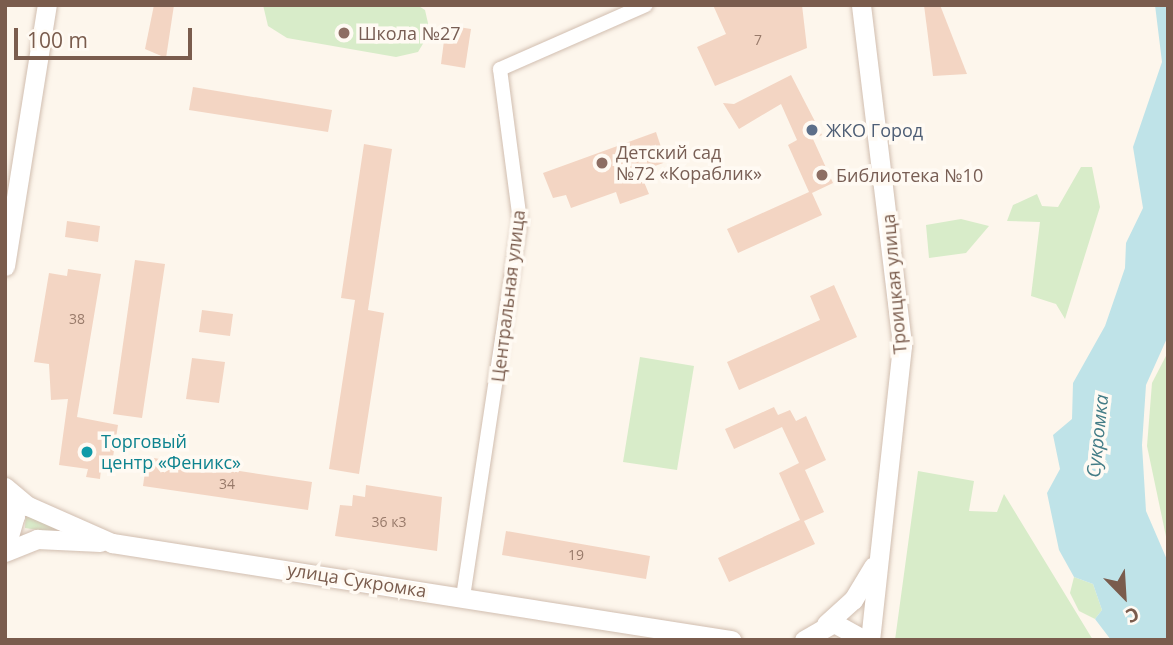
<!DOCTYPE html>
<meta charset="utf-8">
<style>
body{margin:0}
#map{position:relative;width:1173px;height:645px;overflow:hidden;background:#fdf6ec;font-family:"Open Sans",sans-serif}
div>[style]{position:absolute}
.green>*{inset:0;background:#d8ecc9}
.water>*{inset:0;background:#bfe3e8}
.building>*{inset:0;background:#f3d5c3}
.roads{filter:drop-shadow(0 0 2px #d1beb0) drop-shadow(0 0 2px #d1beb0)}
.street>*{height:14px;margin:-7px;padding:0 7px;transform-origin:7px;border-radius:7px;background:#fff}
.secondary>*{height:19px;margin:-9.5px;padding:0 9.5px;transform-origin:9.5px;border-radius:9.5px;background:#fff}
.dots>*{width:19px;height:19px;translate:-50% -50%;box-sizing:border-box;border:4px solid #fffaf3;border-radius:50%}
span{translate:-50% -50%;white-space:nowrap;text-align:center;line-height:1.15;-webkit-text-stroke:7px #fffaf3;paint-order:stroke}
.number-label{font-size:14px;color:#987a6a}
.number-label span{-webkit-text-stroke-width:0}
.education-label{font-size:18px;color:#785e54}
.left{translate:0 -50%;text-align:left}
.service-label{font-size:18px;color:#4e5e75}
.street-label{font-size:18px;color:#7a5c4d}
.culture-label{font-size:18px;color:#0d838f}
.water-label{font-size:19px;color:#437c86;font-style:italic}
.frame{position:absolute;inset:0;border:7px solid #7a5c4d;pointer-events:none}
.north{position:absolute;left:1089px;top:561px;width:70px;height:70px;-webkit-text-stroke:5px #fffaf3;paint-order:stroke;rotate:156deg;font-size:19px;font-weight:700;line-height:28px;text-align:center;color:#7a5c4d}
.north::after{content:'';display:block;margin:auto;width:24px;height:32px;background:#7a5c4d;clip-path:polygon(50% 0,100% 100%,50% 72%,0 100%)}
.scale{position:absolute;left:14px;top:28px;width:178px;height:32px;box-sizing:border-box;border:4px solid #7a5c4d;border-top:0;padding-left:9px;font-size:21px;line-height:24px;white-space:nowrap;color:#7a5c4d;-webkit-text-stroke:5px #fffaf3;paint-order:stroke}
</style>
<div id="map">
<div class="green">
<i style="clip-path:polygon(263px 5px,417px 5px,425px 10px,430px 32px,418px 52px,396px 57px,287px 38px,268px 26px)"></i>
<i style="clip-path:polygon(1081px 167px,1092px 167px,1100px 207px,1065px 319px,1056px 304px,1031px 296px,1040px 222px,1007px 221px,1013px 205px,1037px 194px,1042px 206px,1058px 207px)"></i>
<i style="clip-path:polygon(961px 219px,989px 226px,966px 253px,929px 258px,926px 225px)"></i>
<i style="clip-path:polygon(1168px 352px,1168px 546px,1147px 446px,1152px 383px)"></i>
<i style="clip-path:polygon(640px 357px,694px 366px,677px 470px,623px 462px)"></i>
<i style="clip-path:polygon(918px 471px,974px 481px,969px 511px,997px 512px,1004px 494px,1093px 640px,895px 640px)"></i>
<i style="clip-path:polygon(26px 513px,83px 537px,25px 528px)"></i>
<i style="clip-path:polygon(1074px 577px,1093px 584px,1102px 610px,1095px 619px,1079px 611px,1070px 593px)"></i>
</div>
<div class="water">
<i style="clip-path:polygon(1155px 5px,1168px 5px,1168px 336px,1146px 385px,1142px 445px,1146px 511px,1168px 562px,1168px 640px,1111px 640px,1095px 619px,1102px 610px,1093px 584px,1074px 577px,1059px 550px,1047px 493px,1060px 469px,1053px 435px,1072px 419px,1073px 383px,1105px 326px,1125px 268px,1126px 243px,1143px 208px,1133px 147px,1162px 62px)"></i>
</div>
<div class="building">
<i style="clip-path:polygon(154px 5px,174px 5px,166px 58px,145px 49px)"></i>
<i style="clip-path:polygon(713px 5px,802px 5px,807px 48px,715px 86px,697px 47px,726px 34px)"></i>
<i style="clip-path:polygon(924px 5px,940px 5px,967px 74px,933px 76px)"></i>
<i style="clip-path:polygon(446px 25px,471px 29px,465px 68px,441px 64px)"></i>
<i style="clip-path:polygon(791px 75px,822px 135px,813px 139px,833px 183px,812px 193px,822px 215px,738px 253px,727px 229px,809px 192px,788px 145px,797px 140px,781px 104px,739px 129px,723px 103px,734px 104px)"></i>
<i style="clip-path:polygon(193px 87px,332px 110px,328px 132px,189px 110px)"></i>
<i style="clip-path:polygon(656px 132px,666px 162px,652px 167px,656px 178px,644px 182px,649px 194px,620px 204px,616px 192px,571px 208px,566px 195px,553px 198px,543px 173px)"></i>
<i style="clip-path:polygon(364px 144px,392px 149px,368px 310px,384px 313px,359px 474px,329px 469px,355px 300px,341px 298px)"></i>
<i style="clip-path:polygon(67px 221px,100px 226px,98px 242px,65px 237px)"></i>
<i style="clip-path:polygon(135px 260px,165px 264px,142px 418px,113px 414px)"></i>
<i style="clip-path:polygon(68px 269px,101px 274px,77px 417px,118px 425px,111px 470px,101px 469px,100px 479px,86px 477px,88px 469px,59px 465px,68px 399px,51px 400px,49px 364px,34px 362px,49px 273px,67px 276px)"></i>
<i style="clip-path:polygon(834px 285px,857px 337px,739px 390px,727px 362px,820px 320px,810px 296px)"></i>
<i style="clip-path:polygon(202px 310px,233px 314px,230px 336px,199px 332px)"></i>
<i style="clip-path:polygon(192px 358px,225px 362px,219px 403px,186px 399px)"></i>
<i style="clip-path:polygon(774px 407px,778px 415px,790px 410px,796px 421px,806px 416px,826px 460px,805px 470px,824px 512px,804px 521px,815px 544px,729px 582px,718px 558px,800px 520px,779px 473px,799px 463px,782px 427px,734px 449px,725px 429px)"></i>
<i style="clip-path:polygon(147px 457px,312px 482px,308px 510px,143px 486px)"></i>
<i style="clip-path:polygon(366px 485px,442px 497px,437px 551px,335px 536px,340px 505px,352px 506px,353px 495px,365px 497px)"></i>
<i style="clip-path:polygon(506px 531px,650px 556px,646px 579px,502px 555px)"></i>
</div>
<div class="roads">
<div class="street">
<i style="left:463px;top:597px;width:380px;rotate:-81.4deg"></i>
<i style="left:520px;top:221px;width:153px;rotate:-97.5deg"></i>
<i style="left:500px;top:69px;width:159px;rotate:-23.7deg"></i>
</div>
<div class="secondary">
<i style="left:861px;top:5px;width:343px;rotate:83.1deg"></i>
<i style="left:902px;top:346px;width:296px;rotate:96.2deg"></i>
<i style="left:5px;top:266px;width:264px;rotate:-80.9deg"></i>
<i style="left:5px;top:487px;width:30px;rotate:40deg"></i>
<i style="left:28px;top:506px;width:92px;rotate:23.8deg"></i>
<i style="left:112px;top:543px;width:627px;rotate:8.91deg"></i>
<i style="left:5px;top:550px;width:35px;rotate:-74deg"></i>
<i style="left:15px;top:516px;width:26px;rotate:-106deg"></i>
<i style="left:5px;top:552px;width:35px;rotate:-22deg"></i>
<i style="left:37px;top:539px;width:63px;rotate:2.7deg"></i>
<i style="left:826px;top:624px;width:36px;rotate:-42deg"></i>
<i style="left:853px;top:600px;width:39px;rotate:-59deg"></i>
<i style="left:804px;top:640px;width:34px;rotate:-30deg"></i>
<i style="left:834px;top:623px;width:35px;rotate:29deg"></i>
</div>
</div>
<div class="dots">
<i style="left:344px;top:33px;background:#8d6e63"></i>
<i style="left:812px;top:130px;background:#5c6f8a"></i>
<i style="left:602px;top:163px;background:#8d6e63"></i>
<i style="left:822px;top:175px;background:#8d6e63"></i>
<i style="left:87px;top:452px;background:#0f9aa8"></i>
</div>
<div class="number-label">
<span style="left:758px;top:40px">7</span>
<span style="left:77px;top:319px">38</span>
<span style="left:227px;top:484px">34</span>
<span style="left:389px;top:522px">36 к3</span>
<span style="left:576px;top:555px">19</span>
</div>
<div class="education-label">
<span class="left" style="left:358px;top:33px">Школа №27</span>
<span class="left" style="left:616px;top:163px">Детский сад<br>№72 «Кораблик»</span>
<span class="left" style="left:836px;top:175px">Библиотека №10</span>
</div>
<div class="service-label">
<span class="left" style="left:826px;top:130px">ЖКО Город</span>
</div>
<div class="street-label">
<span style="left:894px;top:284px;rotate:-95deg">Троицкая улица</span>
<span style="left:508px;top:296px;rotate:-83deg">Центральная улица</span>
<span style="left:357px;top:580px;rotate:9deg">улица Сукромка</span>
</div>
<div class="culture-label">
<span class="left" style="left:101px;top:452px">Торговый<br>центр «Феникс»</span>
</div>
<div class="water-label">
<span style="left:1098px;top:436px;rotate:-84deg">Сукромка</span>
</div>
<div class="frame"></div>
<div class="north">С</div>
<div class="scale">100 m</div>
</div>
